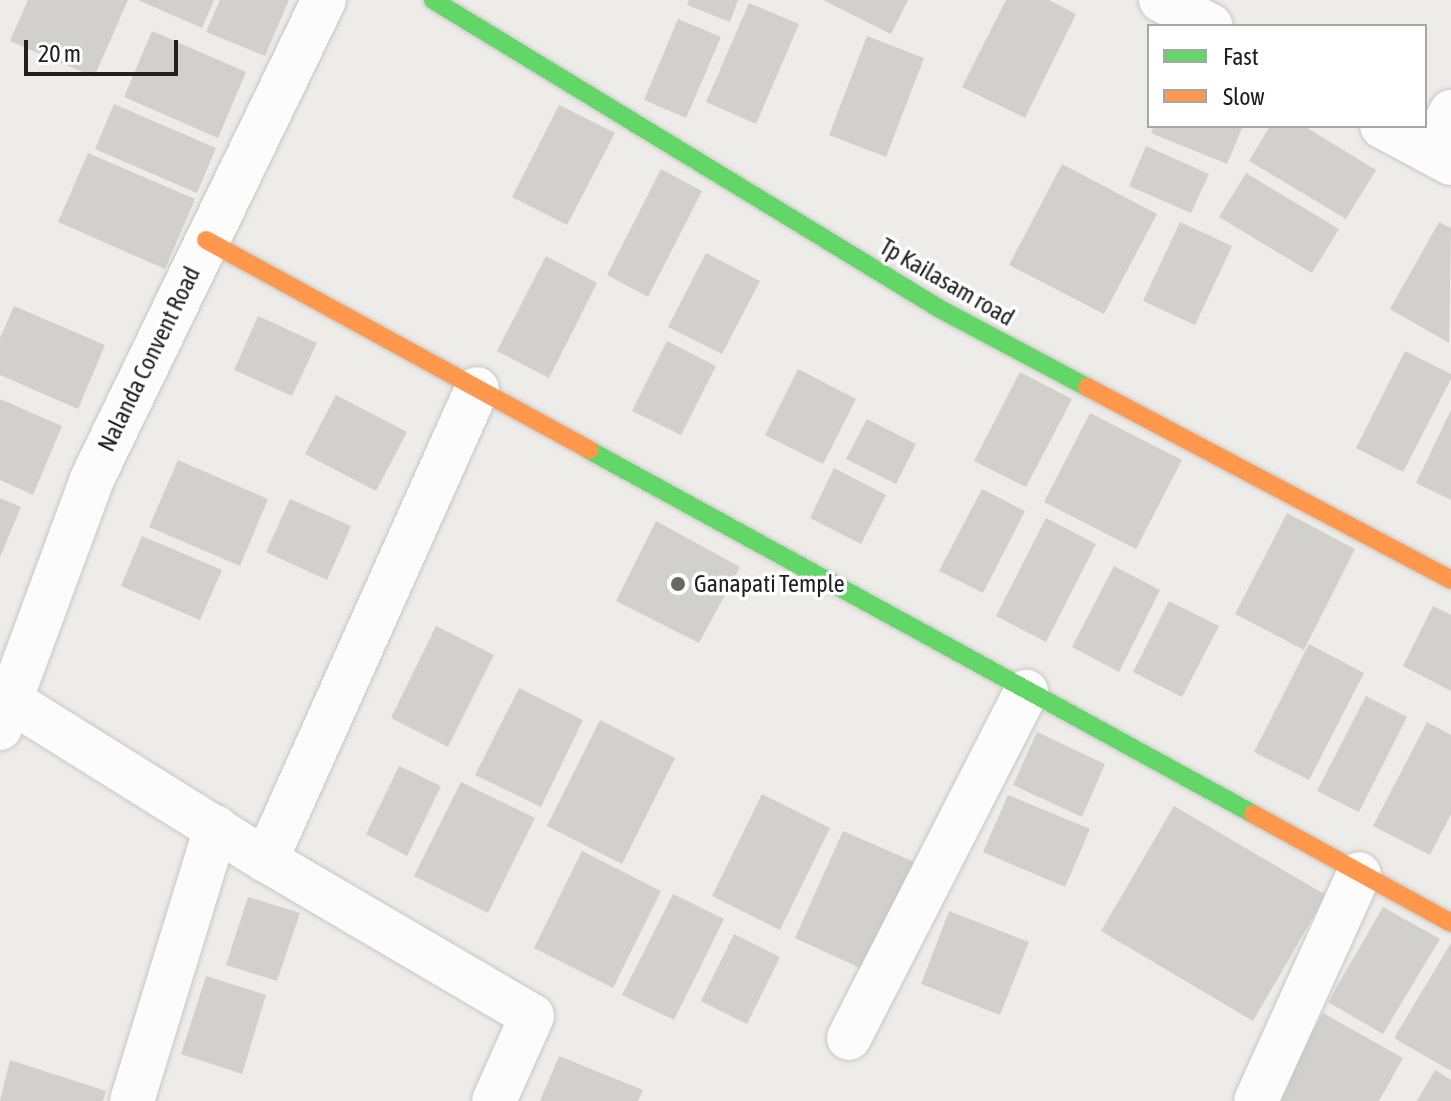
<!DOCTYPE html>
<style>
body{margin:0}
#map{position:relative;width:1451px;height:1101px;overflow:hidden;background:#eeece8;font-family:"Asap Condensed",sans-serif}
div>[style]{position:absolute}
.building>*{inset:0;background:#d2d0cd}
.roads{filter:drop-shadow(0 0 2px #c7c6c4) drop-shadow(0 0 2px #c7c6c4)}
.street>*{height:44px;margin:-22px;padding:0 22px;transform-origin:22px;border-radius:22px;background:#fcfcfc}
.fast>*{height:18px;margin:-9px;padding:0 9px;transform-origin:9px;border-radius:9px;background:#63d668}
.slow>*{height:18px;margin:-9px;padding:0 9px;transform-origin:9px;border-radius:9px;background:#ff974d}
.dots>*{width:22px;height:22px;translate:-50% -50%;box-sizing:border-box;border:4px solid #fff;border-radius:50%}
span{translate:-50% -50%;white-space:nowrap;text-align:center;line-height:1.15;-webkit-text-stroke:7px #fff;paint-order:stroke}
.street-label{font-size:24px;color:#202020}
.poi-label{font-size:24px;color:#202020}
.left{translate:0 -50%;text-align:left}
.legend{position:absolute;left:1147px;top:24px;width:280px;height:104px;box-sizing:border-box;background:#fff;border:2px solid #a6a6a6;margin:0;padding:10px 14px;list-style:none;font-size:24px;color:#202020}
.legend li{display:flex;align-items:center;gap:16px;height:40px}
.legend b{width:40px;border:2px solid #a6a6a6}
.scale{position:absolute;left:24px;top:40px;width:154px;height:36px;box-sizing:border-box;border:4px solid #202020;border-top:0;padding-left:10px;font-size:24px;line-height:28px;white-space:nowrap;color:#202020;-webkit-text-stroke:6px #fff;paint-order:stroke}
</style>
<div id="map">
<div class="building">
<i style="clip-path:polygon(28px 0,128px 0,94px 77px,10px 41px)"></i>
<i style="clip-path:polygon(138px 0,214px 0,202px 28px)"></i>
<i style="clip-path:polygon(220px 0,289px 0,265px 56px,206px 32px)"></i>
<i style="clip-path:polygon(689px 0,738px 0,730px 22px,687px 5px)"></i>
<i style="clip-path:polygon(823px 0,908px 0,891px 34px)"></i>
<i style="clip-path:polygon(1006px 0,1049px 0,1076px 14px,1025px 118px,962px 87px)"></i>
<i style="clip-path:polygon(749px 3px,799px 24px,756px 124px,706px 102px)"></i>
<i style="clip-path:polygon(678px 19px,721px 37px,686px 118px,644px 100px)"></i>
<i style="clip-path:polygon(152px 31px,246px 72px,218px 138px,124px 97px)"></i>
<i style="clip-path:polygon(867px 36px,924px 58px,886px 157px,829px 135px)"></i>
<i style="clip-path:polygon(114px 104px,216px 148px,197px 193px,95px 149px)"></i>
<i style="clip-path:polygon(559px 105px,615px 133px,567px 225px,512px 197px)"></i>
<i style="clip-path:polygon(1154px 126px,1243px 126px,1227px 164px,1151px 133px)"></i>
<i style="clip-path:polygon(1270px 126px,1304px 126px,1376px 170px,1346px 219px,1249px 161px)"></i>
<i style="clip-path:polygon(1146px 146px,1209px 174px,1191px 213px,1129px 186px)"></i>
<i style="clip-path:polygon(88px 153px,195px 199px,165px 269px,58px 222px)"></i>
<i style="clip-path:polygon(1062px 164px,1157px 214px,1104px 314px,1009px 265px)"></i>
<i style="clip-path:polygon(661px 169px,702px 191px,648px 297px,607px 275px)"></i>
<i style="clip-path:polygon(1246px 173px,1339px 229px,1312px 273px,1219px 217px)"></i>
<i style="clip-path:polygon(1180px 222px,1232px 246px,1195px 325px,1143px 301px)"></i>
<i style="clip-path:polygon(1439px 222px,1451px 228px,1449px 343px,1390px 309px)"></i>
<i style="clip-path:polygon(706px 253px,760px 281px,722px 354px,668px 327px)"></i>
<i style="clip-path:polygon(546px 256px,597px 283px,549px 378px,497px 351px)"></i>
<i style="clip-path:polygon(14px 306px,105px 345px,78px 409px,0 375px,0 338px)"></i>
<i style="clip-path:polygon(258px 316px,317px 343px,292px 396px,234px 370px)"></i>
<i style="clip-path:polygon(667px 341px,716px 366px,681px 435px,632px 411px)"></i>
<i style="clip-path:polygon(1405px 351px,1451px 374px,1451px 379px,1403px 472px,1356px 448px)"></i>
<i style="clip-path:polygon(798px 369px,856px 399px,823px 464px,765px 435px)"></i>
<i style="clip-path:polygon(1020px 372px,1072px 399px,1026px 487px,974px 461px)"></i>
<i style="clip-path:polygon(336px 395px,407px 432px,376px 491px,305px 454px)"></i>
<i style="clip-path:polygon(0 399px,62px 426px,33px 495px,0 480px)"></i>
<i style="clip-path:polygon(1451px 410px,1451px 500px,1416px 483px)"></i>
<i style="clip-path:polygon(1090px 413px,1182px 460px,1136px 549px,1044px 502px)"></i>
<i style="clip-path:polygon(867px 419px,916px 444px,896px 484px,846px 459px)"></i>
<i style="clip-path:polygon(178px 460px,268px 499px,240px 566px,149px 527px)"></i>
<i style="clip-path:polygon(834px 468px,886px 495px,861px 544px,810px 518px)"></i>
<i style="clip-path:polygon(982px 489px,1025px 511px,983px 593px,939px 571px)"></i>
<i style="clip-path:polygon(0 498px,21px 507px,0 557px)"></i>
<i style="clip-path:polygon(290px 499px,351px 526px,327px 580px,266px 552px)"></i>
<i style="clip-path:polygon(1287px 513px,1355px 549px,1304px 650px,1235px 614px)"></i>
<i style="clip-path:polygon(1046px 518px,1096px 544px,1046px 642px,996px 616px)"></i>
<i style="clip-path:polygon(656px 521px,740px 567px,699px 643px,616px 601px)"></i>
<i style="clip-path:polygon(142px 536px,222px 570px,200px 620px,121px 586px)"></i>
<i style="clip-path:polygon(1114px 566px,1160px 590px,1119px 672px,1072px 647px)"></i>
<i style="clip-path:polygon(1169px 601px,1219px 626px,1182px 697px,1133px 672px)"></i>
<i style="clip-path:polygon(1433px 606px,1451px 615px,1451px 691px,1403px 666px)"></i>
<i style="clip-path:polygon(436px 626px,494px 655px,448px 747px,391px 718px)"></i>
<i style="clip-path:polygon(1309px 644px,1364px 673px,1309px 780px,1254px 752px)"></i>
<i style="clip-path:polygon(519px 688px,583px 720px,541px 807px,475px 775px)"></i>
<i style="clip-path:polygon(1366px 696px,1407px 717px,1359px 812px,1317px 791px)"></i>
<i style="clip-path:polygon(600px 720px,675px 758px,622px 864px,547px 826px)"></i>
<i style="clip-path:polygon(1427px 722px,1451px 735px,1451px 814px,1430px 855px,1373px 826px)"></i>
<i style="clip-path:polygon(1037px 732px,1105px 764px,1082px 817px,1013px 785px)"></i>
<i style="clip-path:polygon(399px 766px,441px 786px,407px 856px,366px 834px)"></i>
<i style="clip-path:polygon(461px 782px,535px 818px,488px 913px,414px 876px)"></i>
<i style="clip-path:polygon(762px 794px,830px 828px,780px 930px,712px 896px)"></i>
<i style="clip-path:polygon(1008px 795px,1090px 829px,1065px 887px,983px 852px)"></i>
<i style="clip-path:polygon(1174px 806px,1326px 895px,1253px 1021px,1101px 931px)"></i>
<i style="clip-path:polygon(843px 831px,921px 865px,873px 974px,795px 938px)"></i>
<i style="clip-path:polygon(582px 851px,661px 891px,613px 988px,534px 948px)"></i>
<i style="clip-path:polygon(673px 894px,724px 919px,674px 1020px,622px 995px)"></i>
<i style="clip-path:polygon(248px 897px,300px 913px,277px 981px,226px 965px)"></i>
<i style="clip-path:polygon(1383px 907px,1440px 939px,1383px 1034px,1328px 1002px)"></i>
<i style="clip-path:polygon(949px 911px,1029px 942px,1000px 1015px,921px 984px)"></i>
<i style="clip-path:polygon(734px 934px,780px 957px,747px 1024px,701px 1001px)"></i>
<i style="clip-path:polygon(1451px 943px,1451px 1071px,1394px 1038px)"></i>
<i style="clip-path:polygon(206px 976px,266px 995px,242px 1074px,181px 1054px)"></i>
<i style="clip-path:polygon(1323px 1013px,1403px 1058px,1379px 1101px,1274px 1101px)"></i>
<i style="clip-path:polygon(559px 1056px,643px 1090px,638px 1101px,540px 1101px)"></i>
<i style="clip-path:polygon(10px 1060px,106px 1091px,103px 1101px,0 1101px)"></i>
<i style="clip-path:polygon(1435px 1070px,1451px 1080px,1451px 1101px,1417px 1101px)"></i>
</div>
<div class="roads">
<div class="street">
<i style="left:1161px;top:0;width:56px;rotate:27.5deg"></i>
<i style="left:1382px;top:126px;width:78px;rotate:28.2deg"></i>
<i style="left:1431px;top:152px;width:45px;rotate:-63.4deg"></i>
<i style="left:0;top:694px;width:314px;rotate:32deg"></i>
<i style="left:266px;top:860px;width:308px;rotate:30.4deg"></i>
<i style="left:532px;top:1016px;width:93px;rotate:114.1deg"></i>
<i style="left:0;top:728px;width:265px;rotate:-69.7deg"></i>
<i style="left:92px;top:479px;width:532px;rotate:-64.16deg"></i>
<i style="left:266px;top:860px;width:516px;rotate:-65.87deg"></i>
<i style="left:849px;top:1038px;width:389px;rotate:-62.9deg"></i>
<i style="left:132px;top:1101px;width:286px;rotate:-72.9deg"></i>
<i style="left:1256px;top:1101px;width:249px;rotate:-65.6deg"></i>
</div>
<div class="fast">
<i style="left:433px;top:0;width:594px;rotate:31.36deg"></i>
<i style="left:940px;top:309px;width:166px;rotate:28deg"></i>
<i style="left:589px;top:450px;width:757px;rotate:28.73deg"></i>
</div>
<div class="slow">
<i style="left:206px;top:240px;width:437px;rotate:28.7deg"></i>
<i style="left:1087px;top:387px;width:412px;rotate:27.9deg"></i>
<i style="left:1253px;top:814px;width:226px;rotate:28.8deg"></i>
</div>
</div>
<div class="dots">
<i style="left:678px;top:584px;background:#686766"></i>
</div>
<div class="street-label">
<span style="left:947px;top:282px;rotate:30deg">Tp Kailasam road</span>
<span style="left:149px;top:359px;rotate:-64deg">Nalanda Convent Road</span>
</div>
<div class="poi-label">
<span class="left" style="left:694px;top:584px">Ganapati Temple</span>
</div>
<ul class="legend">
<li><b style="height:10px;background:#63d668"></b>Fast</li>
<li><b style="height:10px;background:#ff974d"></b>Slow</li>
</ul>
<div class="scale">20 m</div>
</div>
